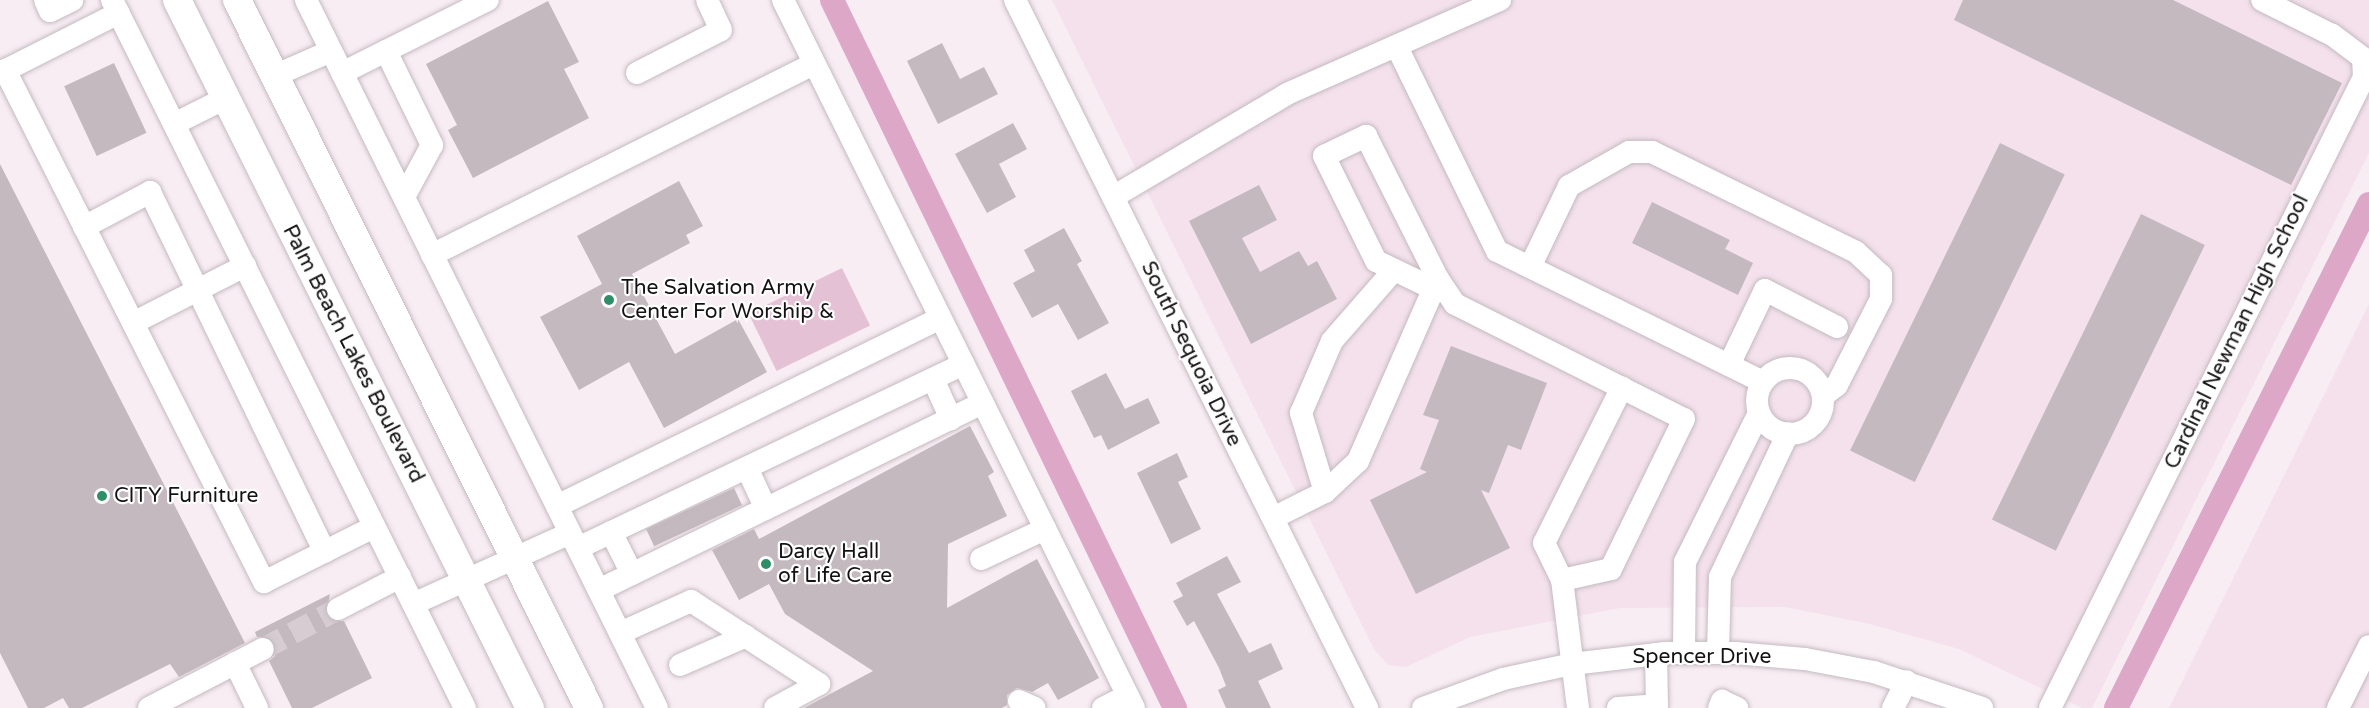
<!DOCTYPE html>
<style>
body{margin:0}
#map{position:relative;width:2369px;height:708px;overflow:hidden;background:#f8edf3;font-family:"Varela Round",sans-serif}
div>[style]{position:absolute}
.built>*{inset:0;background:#f4e1ec}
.green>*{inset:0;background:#e5c1d5;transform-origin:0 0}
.canal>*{height:24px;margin:-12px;padding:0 12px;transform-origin:12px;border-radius:12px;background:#dda8c7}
.building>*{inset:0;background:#c3b9be;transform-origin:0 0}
.minor-tunnel>*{height:22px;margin-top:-11px;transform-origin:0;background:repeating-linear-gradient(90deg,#d6ccd1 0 22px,transparent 0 33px)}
.roads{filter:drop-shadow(0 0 2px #c4bac0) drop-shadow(0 0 2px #c4bac0)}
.minor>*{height:22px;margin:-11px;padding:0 11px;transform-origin:11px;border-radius:11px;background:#fff}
.minor>.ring{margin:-11px;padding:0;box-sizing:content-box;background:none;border:22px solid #fff;border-radius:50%}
.major>*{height:28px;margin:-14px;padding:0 14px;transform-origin:14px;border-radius:14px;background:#fff}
.dots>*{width:16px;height:16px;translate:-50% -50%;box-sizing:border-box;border:3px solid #fefefe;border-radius:50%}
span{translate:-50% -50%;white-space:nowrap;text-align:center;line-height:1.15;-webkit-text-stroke:4.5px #fefefe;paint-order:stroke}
.poi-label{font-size:21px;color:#141113}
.left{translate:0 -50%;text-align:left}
.street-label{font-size:21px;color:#141113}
</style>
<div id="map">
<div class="built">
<div style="clip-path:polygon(1052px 0,2369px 0,2369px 153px,2092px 708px,2082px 708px,1959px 649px,1870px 624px,1785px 607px,1620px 608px,1470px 637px,1406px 667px,1388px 665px,1374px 649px)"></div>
<div style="clip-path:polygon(2369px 304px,2369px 708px,2169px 708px)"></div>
</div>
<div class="green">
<div style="left:842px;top:268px;width:64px;height:104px;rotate:64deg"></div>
</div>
<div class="canal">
<div style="left:832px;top:0;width:787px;rotate:64.15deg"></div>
<div style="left:2116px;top:708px;width:564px;rotate:-63.34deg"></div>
</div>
<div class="building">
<div style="clip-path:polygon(1963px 0,2173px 0,2342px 83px,2291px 185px,1954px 20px)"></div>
<div style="clip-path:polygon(548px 1px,579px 62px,564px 69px,589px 118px,473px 178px,448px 130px,457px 125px,426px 64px)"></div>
<div style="clip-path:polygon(942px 43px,960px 79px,984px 67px,998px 94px,938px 124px,907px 61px)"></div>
<div style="left:114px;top:63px;width:77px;height:55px;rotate:65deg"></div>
<div style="clip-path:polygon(1013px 123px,1027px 149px,999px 164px,1016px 197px,987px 213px,955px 154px)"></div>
<div style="left:2000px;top:143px;width:72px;height:342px;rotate:26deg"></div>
<div style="clip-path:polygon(0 164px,245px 643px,179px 677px,170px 664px,82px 708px,69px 708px,63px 698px,44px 708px,28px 708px,0 653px)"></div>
<div style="clip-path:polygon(679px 181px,703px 226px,686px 235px,690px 243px,632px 274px,675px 354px,738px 319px,767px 372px,664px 428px,629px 362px,579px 390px,540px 317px,602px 284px,577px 236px)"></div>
<div style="clip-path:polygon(1259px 185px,1277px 220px,1242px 238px,1260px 272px,1299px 251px,1308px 266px,1317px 261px,1337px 299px,1251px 344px,1189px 221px)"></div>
<div style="clip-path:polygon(1652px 202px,1730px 240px,1725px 249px,1753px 263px,1738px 295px,1632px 243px)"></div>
<div style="left:2141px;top:214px;width:71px;height:340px;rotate:26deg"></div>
<div style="clip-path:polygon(1064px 228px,1082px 261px,1077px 264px,1109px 323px,1078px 340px,1058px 304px,1032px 318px,1013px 283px,1035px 271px,1024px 250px)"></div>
<div style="clip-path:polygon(1451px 346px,1547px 383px,1521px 450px,1508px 445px,1489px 493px,1481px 490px,1510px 548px,1416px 594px,1370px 500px,1427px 472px,1420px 469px,1439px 420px,1423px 415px)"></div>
<div style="clip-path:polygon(1106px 373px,1125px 409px,1148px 398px,1160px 423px,1108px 450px,1101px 435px,1094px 438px,1071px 391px)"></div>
<div style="clip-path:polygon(970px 426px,994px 472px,988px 476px,1007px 516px,948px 544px,947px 608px,1037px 559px,1099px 678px,1058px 700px,1048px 683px,1032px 692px,1017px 688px,1007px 695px,1007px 705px,1002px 708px,804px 708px,873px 671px,785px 614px,769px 584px,739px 600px,712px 550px,754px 529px,759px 539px)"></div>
<div style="clip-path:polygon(1177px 453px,1188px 477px,1178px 482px,1201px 529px,1171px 544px,1137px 473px)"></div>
<div style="left:734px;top:488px;width:19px;height:97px;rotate:65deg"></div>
<div style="clip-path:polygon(1227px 556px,1241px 582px,1217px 594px,1249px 653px,1271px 643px,1283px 669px,1258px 681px,1271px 708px,1226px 708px,1218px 690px,1226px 686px,1219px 668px,1194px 621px,1187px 626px,1173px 601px,1183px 596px,1176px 583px)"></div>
<div style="clip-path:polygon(330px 594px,326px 615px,331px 621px,344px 621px,372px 678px,312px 708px,292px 708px,269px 661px,275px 656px,275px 643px,270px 637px,257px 637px,255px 632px)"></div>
</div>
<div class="minor-tunnel">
<div style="left:263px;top:649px;width:85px;rotate:-28.1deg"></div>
</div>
<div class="roads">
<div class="minor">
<div style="left:45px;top:0;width:12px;rotate:66deg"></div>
<div style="left:50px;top:11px;width:25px;rotate:-26deg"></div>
<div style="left:112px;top:0;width:791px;rotate:63.5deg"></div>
<div style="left:306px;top:0;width:790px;rotate:63.63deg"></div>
<div style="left:783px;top:0;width:790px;rotate:63.63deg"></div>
<div style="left:1015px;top:0;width:791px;rotate:63.56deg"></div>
<div style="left:1397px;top:47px;width:227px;rotate:63.9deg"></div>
<div style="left:1497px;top:251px;width:294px;rotate:26.2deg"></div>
<div style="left:386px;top:51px;width:105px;rotate:63.9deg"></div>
<div style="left:432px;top:145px;width:59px;rotate:118.3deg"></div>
<div style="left:5px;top:70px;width:574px;rotate:63.17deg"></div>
<div style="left:264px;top:582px;width:123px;rotate:-26.6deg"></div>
<div style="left:0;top:73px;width:133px;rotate:-26.8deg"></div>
<div style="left:342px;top:73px;width:163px;rotate:-26.6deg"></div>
<div style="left:637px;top:73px;width:94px;rotate:-27.1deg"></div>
<div style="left:721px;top:30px;width:33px;rotate:-115deg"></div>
<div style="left:274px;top:76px;width:62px;rotate:-23.7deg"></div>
<div style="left:174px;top:124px;width:58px;rotate:-26.6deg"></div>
<div style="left:1113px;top:197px;width:204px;rotate:-30.6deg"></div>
<div style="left:1289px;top:93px;width:231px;rotate:-23.8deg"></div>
<div style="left:84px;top:227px;width:75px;rotate:-27.9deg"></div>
<div style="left:150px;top:192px;width:400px;rotate:64.1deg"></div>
<div style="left:432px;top:255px;width:427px;rotate:-26.6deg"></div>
<div style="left:1530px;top:267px;width:90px;rotate:-64.3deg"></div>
<div style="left:1569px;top:186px;width:69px;rotate:-29.5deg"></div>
<div style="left:1629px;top:152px;width:23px"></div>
<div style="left:1652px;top:152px;width:227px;rotate:26.1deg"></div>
<div style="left:1856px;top:252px;width:34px;rotate:43deg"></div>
<div style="left:1881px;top:275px;width:24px;rotate:90deg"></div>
<div style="left:1881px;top:299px;width:97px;rotate:117.1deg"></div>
<div style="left:1837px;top:385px;width:16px;rotate:142deg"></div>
<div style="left:1434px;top:289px;width:64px;rotate:-154.2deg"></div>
<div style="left:1376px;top:261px;width:117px;rotate:-116.3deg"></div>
<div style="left:1324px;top:156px;width:47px;rotate:-25.5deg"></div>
<div style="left:1366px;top:136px;width:160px;rotate:63.3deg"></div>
<div style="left:1438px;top:279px;width:30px;rotate:56deg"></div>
<div style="left:1455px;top:304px;width:256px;rotate:26.7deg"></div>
<div style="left:1684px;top:419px;width:167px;rotate:116deg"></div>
<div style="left:1611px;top:569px;width:50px;rotate:167.3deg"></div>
<div style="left:133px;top:323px;width:126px;rotate:-27deg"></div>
<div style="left:1729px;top:365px;width:83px;rotate:-64.4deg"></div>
<div style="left:1765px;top:290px;width:81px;rotate:27.2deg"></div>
<div class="ring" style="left:1757px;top:368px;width:44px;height:44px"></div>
<div style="left:933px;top:379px;width:44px;rotate:65.8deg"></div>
<div style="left:747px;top:468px;width:45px;rotate:65.1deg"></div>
<div style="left:1325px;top:492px;width:83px;rotate:-106.9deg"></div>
<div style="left:1301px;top:413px;width:78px;rotate:-66.7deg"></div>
<div style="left:1332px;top:341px;width:93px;rotate:-48.9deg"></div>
<div style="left:557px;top:506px;width:427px;rotate:-26.1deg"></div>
<div style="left:1273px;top:518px;width:58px;rotate:-26.6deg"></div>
<div style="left:1325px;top:492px;width:45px;rotate:-43.2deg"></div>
<div style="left:1358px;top:461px;width:199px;rotate:-66.3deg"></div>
<div style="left:611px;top:532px;width:47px;rotate:63.4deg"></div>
<div style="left:578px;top:548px;width:427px;rotate:-25.5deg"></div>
<div style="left:981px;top:559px;width:71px;rotate:-25.1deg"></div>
<div style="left:599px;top:590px;width:427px;rotate:-26deg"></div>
<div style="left:413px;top:604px;width:172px;rotate:-24.3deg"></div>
<div style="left:338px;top:609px;width:70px;rotate:-27.3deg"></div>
<div style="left:620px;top:633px;width:78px;rotate:-24.3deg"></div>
<div style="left:691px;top:601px;width:153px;rotate:33deg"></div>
<div style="left:819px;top:684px;width:50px;rotate:151.4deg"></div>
<div style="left:1684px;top:653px;width:91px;rotate:-89.4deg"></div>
<div style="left:1685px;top:562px;width:166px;rotate:-63.6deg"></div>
<div style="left:1718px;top:653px;width:76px;rotate:-88.5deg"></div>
<div style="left:1720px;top:577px;width:159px;rotate:-64.7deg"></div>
<div style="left:235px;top:663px;width:50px;rotate:63.9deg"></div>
<div style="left:680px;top:665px;width:72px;rotate:-23.7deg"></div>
<div style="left:1019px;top:701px;width:17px;rotate:24deg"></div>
<div style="left:149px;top:708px;width:128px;rotate:-27.4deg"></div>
<div style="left:1103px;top:708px;width:27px;rotate:-27deg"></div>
<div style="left:1423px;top:708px;width:85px;rotate:-19.9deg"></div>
<div style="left:1503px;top:679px;width:71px;rotate:-12.3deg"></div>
<div style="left:1572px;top:664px;width:94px;rotate:-6.7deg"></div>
<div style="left:1665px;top:653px;width:70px"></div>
<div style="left:1735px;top:653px;width:70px;rotate:4.9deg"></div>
<div style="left:1805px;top:659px;width:70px;rotate:10.7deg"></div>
<div style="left:1874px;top:672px;width:114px;rotate:18.4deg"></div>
<div style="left:1578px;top:708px;width:129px;rotate:-97.1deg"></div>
<div style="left:1562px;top:580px;width:41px;rotate:-115.9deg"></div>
<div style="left:1544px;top:543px;width:174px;rotate:-63.4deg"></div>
<div style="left:1618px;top:708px;width:39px;rotate:-4deg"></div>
<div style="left:1657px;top:705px;width:51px;rotate:-91.1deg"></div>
<div style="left:1719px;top:708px;width:8px;rotate:-67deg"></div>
<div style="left:1722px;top:701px;width:17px;rotate:25deg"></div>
<div style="left:1893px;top:708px;width:30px;rotate:-63deg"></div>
<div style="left:2050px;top:708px;width:705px;rotate:-63.54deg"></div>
<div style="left:2364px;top:77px;width:19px;rotate:-93deg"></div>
<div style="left:2363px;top:58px;width:39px;rotate:-143deg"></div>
<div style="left:2332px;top:35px;width:78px;rotate:-153.4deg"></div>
<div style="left:2338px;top:708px;width:69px;rotate:-63.4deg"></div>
</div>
<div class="major">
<div style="left:177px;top:0;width:791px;rotate:63.5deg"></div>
<div style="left:237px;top:0;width:791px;rotate:63.56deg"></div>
</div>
</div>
<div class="dots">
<div style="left:609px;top:300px;background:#2d8e68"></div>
<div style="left:102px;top:496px;background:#2d8e68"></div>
<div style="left:766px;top:564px;background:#2d8e68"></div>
</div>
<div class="poi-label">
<span class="left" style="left:621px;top:300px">The Salvation Army<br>Center For Worship &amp;</span>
<span class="left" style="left:114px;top:496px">CITY Furniture</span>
<span class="left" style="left:778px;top:564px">Darcy Hall<br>of Life Care</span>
</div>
<div class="street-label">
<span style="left:2237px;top:332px;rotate:-64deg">Cardinal Newman High School</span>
<span style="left:353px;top:354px;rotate:63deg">Palm Beach Lakes Boulevard</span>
<span style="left:1191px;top:354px;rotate:64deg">South Sequoia Drive</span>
<span style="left:1702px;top:657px">Spencer Drive</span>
</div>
</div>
